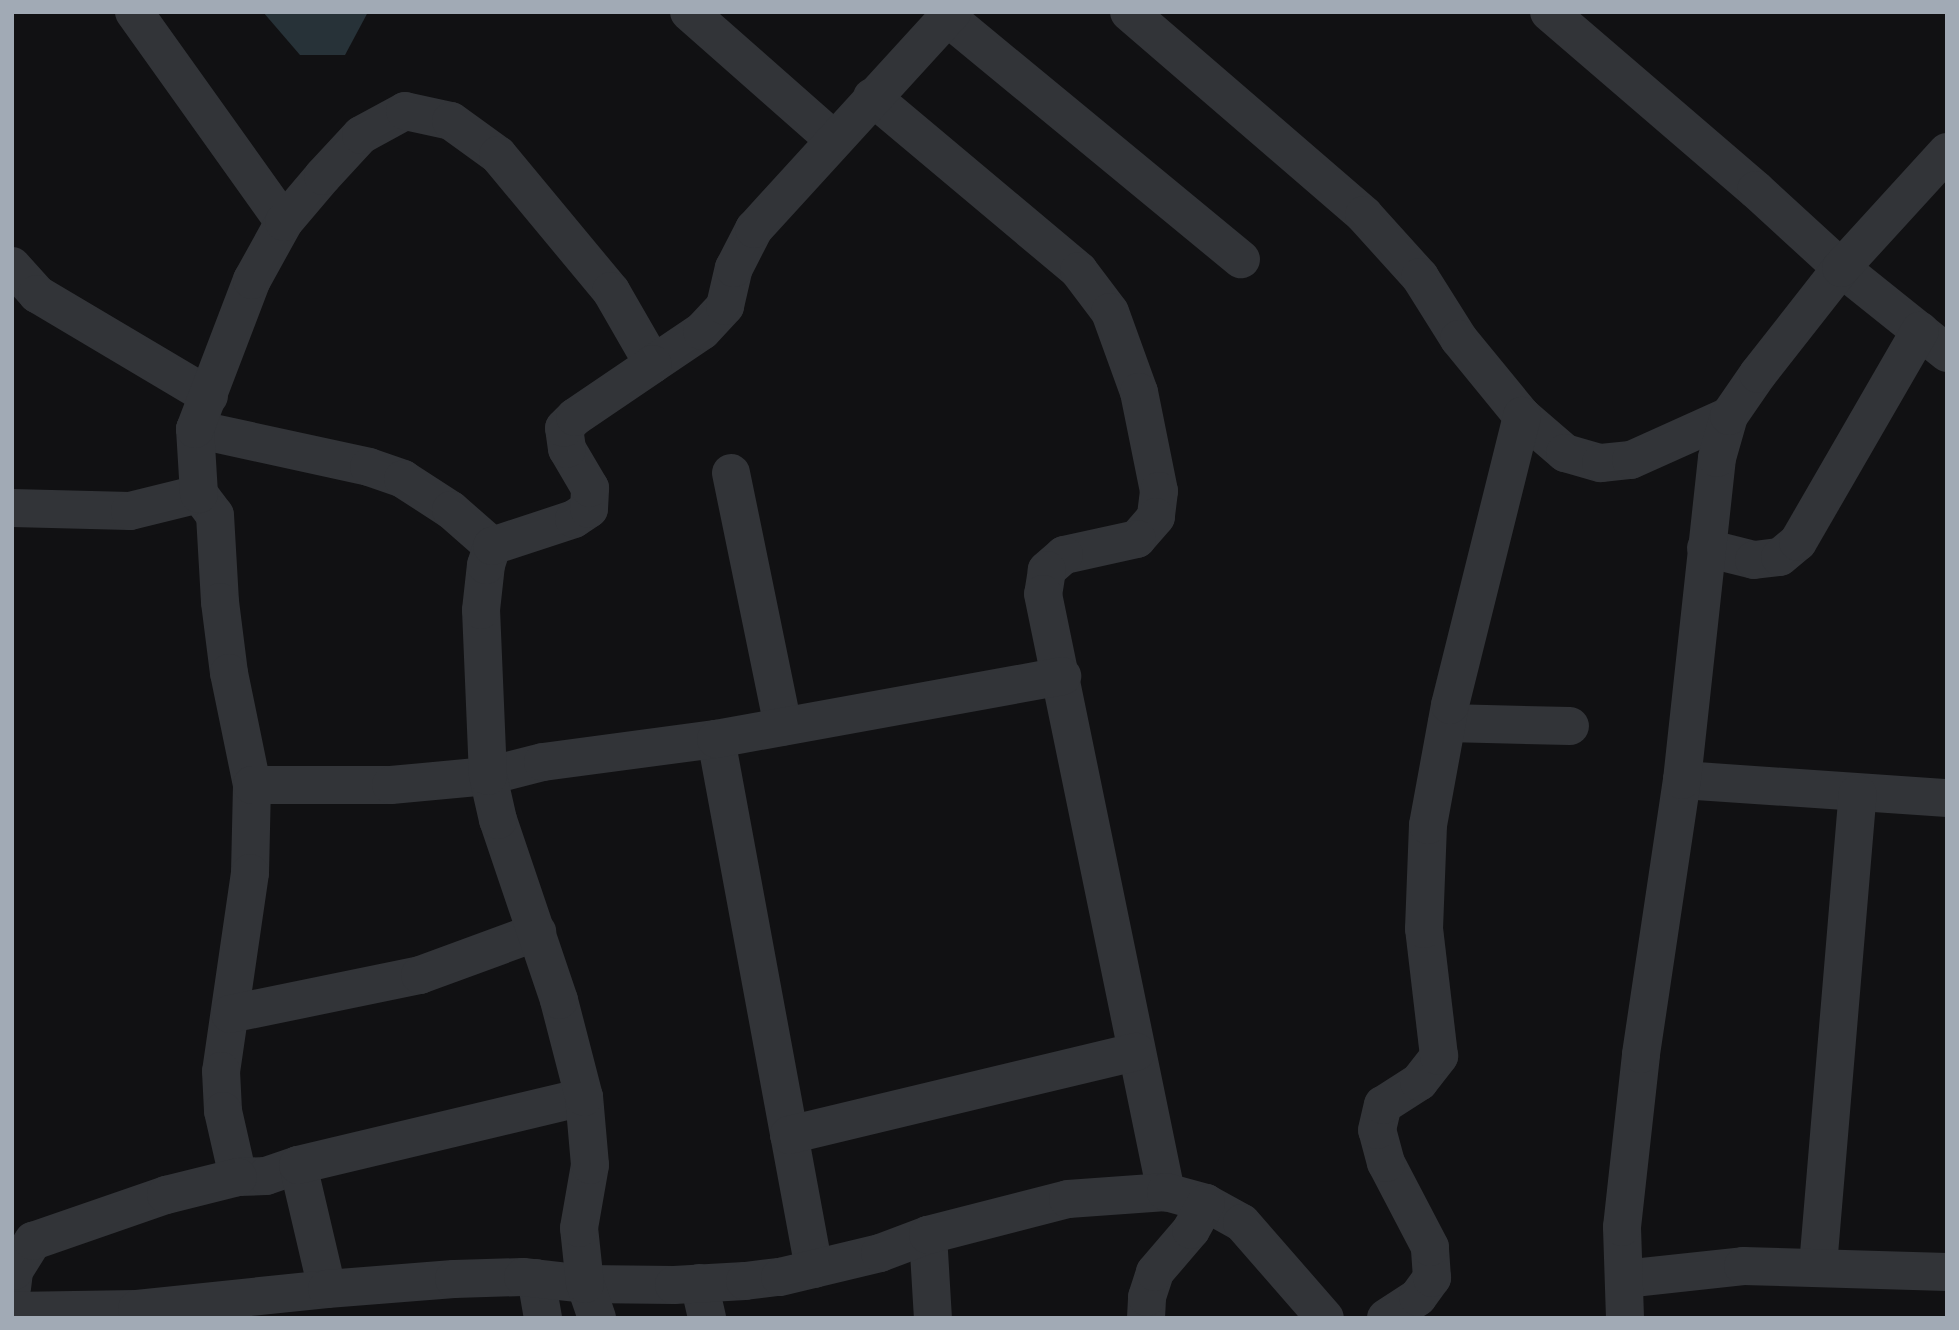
<!DOCTYPE html>
<style>
body{margin:0}
#map{position:relative;width:1959px;height:1330px;overflow:hidden;background:#111113;font-family:"Public Sans",sans-serif}
div>[style]{position:absolute}
.water>*{inset:0;background:#273238}
.minor>*{height:38px;margin:-19px;padding:0 19px;transform-origin:19px;border-radius:19px;background:#323438}
span{translate:-50% -50%;white-space:nowrap;text-align:center;line-height:1.15;-webkit-text-stroke:5px #0c0d0e;paint-order:stroke}
.frame{position:absolute;inset:0;border:14px solid #a1aab5;pointer-events:none}
</style>
<div id="map">
<div class="water">
<div style="clip-path:polygon(263px 12px,368px 12px,345px 55px,300px 55px)"></div>
</div>
<div class="minor">
<div style="left:134px;top:12px;width:258px;rotate:54.5deg"></div>
<div style="left:689px;top:12px;width:192px;rotate:41.4deg"></div>
<div style="left:1129px;top:12px;width:311px;rotate:40.8deg"></div>
<div style="left:1364px;top:215px;width:84px;rotate:47.9deg"></div>
<div style="left:1420px;top:277px;width:73px;rotate:57.8deg"></div>
<div style="left:1459px;top:339px;width:99px;rotate:50.7deg"></div>
<div style="left:1522px;top:416px;width:57px;rotate:40.7deg"></div>
<div style="left:1565px;top:453px;width:37px;rotate:16deg"></div>
<div style="left:1601px;top:463px;width:30px;rotate:-6deg"></div>
<div style="left:1631px;top:460px;width:107px;rotate:-24.2deg"></div>
<div style="left:1549px;top:12px;width:273px;rotate:40.7deg"></div>
<div style="left:1756px;top:190px;width:115px;rotate:42.5deg"></div>
<div style="left:1841px;top:268px;width:136px;rotate:38.7deg"></div>
<div style="left:947px;top:17px;width:381px;rotate:39.5deg"></div>
<div style="left:872px;top:97px;width:270px;rotate:40deg"></div>
<div style="left:1079px;top:271px;width:51px;rotate:52.9deg"></div>
<div style="left:1110px;top:312px;width:85px;rotate:70.1deg"></div>
<div style="left:1139px;top:392px;width:101px;rotate:78.6deg"></div>
<div style="left:1159px;top:491px;width:26px;rotate:97deg"></div>
<div style="left:1156px;top:517px;width:29px;rotate:131deg"></div>
<div style="left:1137px;top:539px;width:75px;rotate:167.6deg"></div>
<div style="left:1064px;top:555px;width:23px;rotate:139deg"></div>
<div style="left:1047px;top:570px;width:24px;rotate:99deg"></div>
<div style="left:1043px;top:594px;width:611px;rotate:78.38deg"></div>
<div style="left:12px;top:266px;width:38px;rotate:48deg"></div>
<div style="left:37px;top:294px;width:200px;rotate:30.7deg"></div>
<div style="left:195px;top:429px;width:178px;rotate:12.3deg"></div>
<div style="left:369px;top:467px;width:36px;rotate:19deg"></div>
<div style="left:403px;top:479px;width:57px;rotate:32.9deg"></div>
<div style="left:451px;top:510px;width:55px;rotate:41.3deg"></div>
<div style="left:731px;top:473px;width:259px;rotate:78.4deg"></div>
<div style="left:199px;top:494px;width:26px;rotate:53deg"></div>
<div style="left:215px;top:515px;width:87px;rotate:86.7deg"></div>
<div style="left:220px;top:602px;width:72px;rotate:82.8deg"></div>
<div style="left:229px;top:673px;width:114px;rotate:78.4deg"></div>
<div style="left:252px;top:785px;width:88px;rotate:91.3deg"></div>
<div style="left:250px;top:873px;width:200px;rotate:98.3deg"></div>
<div style="left:221px;top:1071px;width:40px;rotate:87.1deg"></div>
<div style="left:223px;top:1111px;width:68px;rotate:77.2deg"></div>
<div style="left:238px;top:1177px;width:28px;rotate:-2deg"></div>
<div style="left:266px;top:1176px;width:34px;rotate:-19deg"></div>
<div style="left:298px;top:1165px;width:127px;rotate:76.8deg"></div>
<div style="left:12px;top:508px;width:118px;rotate:1.5deg"></div>
<div style="left:130px;top:511px;width:71px;rotate:-13.8deg"></div>
<div style="left:199px;top:494px;width:65px;rotate:-93.5deg"></div>
<div style="left:195px;top:429px;width:160px;rotate:-69.1deg"></div>
<div style="left:252px;top:280px;width:66px;rotate:-61.1deg"></div>
<div style="left:284px;top:222px;width:60px;rotate:-49.7deg"></div>
<div style="left:323px;top:176px;width:56px;rotate:-47.2deg"></div>
<div style="left:361px;top:135px;width:50px;rotate:-28.6deg"></div>
<div style="left:405px;top:111px;width:47px;rotate:12.3deg"></div>
<div style="left:451px;top:121px;width:58px;rotate:35.9deg"></div>
<div style="left:498px;top:155px;width:177px;rotate:50.3deg"></div>
<div style="left:611px;top:291px;width:84px;rotate:60.1deg"></div>
<div style="left:653px;top:364px;width:59px;rotate:-34deg"></div>
<div style="left:702px;top:331px;width:34px;rotate:-47deg"></div>
<div style="left:725px;top:306px;width:39px;rotate:-77deg"></div>
<div style="left:734px;top:268px;width:44px;rotate:-62.9deg"></div>
<div style="left:754px;top:229px;width:294px;rotate:-47.6deg"></div>
<div style="left:1706px;top:548px;width:49px;rotate:14deg"></div>
<div style="left:1754px;top:560px;width:26px;rotate:-7deg"></div>
<div style="left:1780px;top:557px;width:23px;rotate:-40deg"></div>
<div style="left:1798px;top:542px;width:244px;rotate:-60deg"></div>
<div style="left:1447px;top:723px;width:123px;rotate:1.4deg"></div>
<div style="left:716px;top:739px;width:539px;rotate:79.52deg"></div>
<div style="left:1682px;top:780px;width:266px;rotate:3.9deg"></div>
<div style="left:252px;top:785px;width:139px"></div>
<div style="left:391px;top:785px;width:97px;rotate:-5.3deg"></div>
<div style="left:488px;top:776px;width:57px;rotate:-14.3deg"></div>
<div style="left:543px;top:762px;width:175px;rotate:-7.6deg"></div>
<div style="left:716px;top:739px;width:352px;rotate:-10.3deg"></div>
<div style="left:230px;top:1014px;width:194px;rotate:-11.6deg"></div>
<div style="left:420px;top:975px;width:125px;rotate:-20.2deg"></div>
<div style="left:789px;top:1135px;width:357px;rotate:-13.5deg"></div>
<div style="left:298px;top:1165px;width:294px;rotate:-13.4deg"></div>
<div style="left:928px;top:1235px;width:83px;rotate:86.6deg"></div>
<div style="left:1818px;top:1266px;width:474px;rotate:-85.2deg"></div>
<div style="left:536px;top:1278px;width:41px;rotate:80.1deg"></div>
<div style="left:1624px;top:1279px;width:120px;rotate:-6.2deg"></div>
<div style="left:1743px;top:1266px;width:204px;rotate:1.7deg"></div>
<div style="left:699px;top:1283px;width:36px;rotate:77deg"></div>
<div style="left:12px;top:1288px;width:17px;rotate:-83deg"></div>
<div style="left:14px;top:1271px;width:36px;rotate:-58deg"></div>
<div style="left:33px;top:1241px;width:141px;rotate:-19.1deg"></div>
<div style="left:166px;top:1195px;width:74px;rotate:-14deg"></div>
<div style="left:12px;top:1311px;width:125px;rotate:-0.9deg"></div>
<div style="left:137px;top:1309px;width:191px;rotate:-6deg"></div>
<div style="left:327px;top:1289px;width:127px;rotate:-4.5deg"></div>
<div style="left:454px;top:1279px;width:69px;rotate:-1.7deg"></div>
<div style="left:523px;top:1277px;width:62px;rotate:6.4deg"></div>
<div style="left:585px;top:1284px;width:89px;rotate:0.6deg"></div>
<div style="left:674px;top:1285px;width:71px;rotate:-3.2deg"></div>
<div style="left:745px;top:1281px;width:35px;rotate:-7deg"></div>
<div style="left:780px;top:1277px;width:103px;rotate:-13.5deg"></div>
<div style="left:880px;top:1253px;width:51px;rotate:-20.6deg"></div>
<div style="left:928px;top:1235px;width:145px;rotate:-14.4deg"></div>
<div style="left:1068px;top:1199px;width:98px;rotate:-4.1deg"></div>
<div style="left:1166px;top:1192px;width:41px;rotate:15.4deg"></div>
<div style="left:1206px;top:1203px;width:41px;rotate:29.1deg"></div>
<div style="left:1242px;top:1223px;width:126px;rotate:48.9deg"></div>
<div style="left:597px;top:1318px;width:36px;rotate:-109deg"></div>
<div style="left:585px;top:1284px;width:56px;rotate:-96.1deg"></div>
<div style="left:579px;top:1228px;width:64px;rotate:-80.1deg"></div>
<div style="left:590px;top:1165px;width:68px;rotate:-95deg"></div>
<div style="left:584px;top:1097px;width:100px;rotate:-104.5deg"></div>
<div style="left:559px;top:1000px;width:190px;rotate:-108.7deg"></div>
<div style="left:498px;top:820px;width:45px;rotate:-102.8deg"></div>
<div style="left:488px;top:776px;width:166px;rotate:-92.4deg"></div>
<div style="left:481px;top:610px;width:45px;rotate:-83.7deg"></div>
<div style="left:486px;top:565px;width:20px;rotate:-72deg"></div>
<div style="left:492px;top:546px;width:86px;rotate:-18.2deg"></div>
<div style="left:574px;top:519px;width:18px;rotate:-34deg"></div>
<div style="left:589px;top:509px;width:21px;rotate:-87deg"></div>
<div style="left:590px;top:488px;width:45px;rotate:-120.5deg"></div>
<div style="left:567px;top:449px;width:21px;rotate:-98deg"></div>
<div style="left:564px;top:428px;width:16px;rotate:-45deg"></div>
<div style="left:575px;top:417px;width:94px;rotate:-34.2deg"></div>
<div style="left:1146px;top:1318px;width:21px;rotate:-87deg"></div>
<div style="left:1147px;top:1297px;width:26px;rotate:-72deg"></div>
<div style="left:1155px;top:1272px;width:55px;rotate:-49.4deg"></div>
<div style="left:1191px;top:1230px;width:31px;rotate:-61deg"></div>
<div style="left:1386px;top:1318px;width:38px;rotate:-33deg"></div>
<div style="left:1418px;top:1297px;width:24px;rotate:-54deg"></div>
<div style="left:1432px;top:1278px;width:31px;rotate:-94deg"></div>
<div style="left:1430px;top:1247px;width:95px;rotate:-117.6deg"></div>
<div style="left:1386px;top:1163px;width:34px;rotate:-105deg"></div>
<div style="left:1377px;top:1130px;width:26px;rotate:-77deg"></div>
<div style="left:1383px;top:1105px;width:43px;rotate:-32.6deg"></div>
<div style="left:1419px;top:1082px;width:33px;rotate:-52deg"></div>
<div style="left:1439px;top:1056px;width:128px;rotate:-96.7deg"></div>
<div style="left:1424px;top:929px;width:104px;rotate:-87.8deg"></div>
<div style="left:1428px;top:825px;width:122px;rotate:-79.6deg"></div>
<div style="left:1450px;top:705px;width:298px;rotate:-76deg"></div>
<div style="left:1625px;top:1318px;width:91px;rotate:-91.9deg"></div>
<div style="left:1622px;top:1227px;width:174px;rotate:-83.7deg"></div>
<div style="left:1641px;top:1054px;width:277px;rotate:-81.5deg"></div>
<div style="left:1682px;top:780px;width:324px;rotate:-83.8deg"></div>
<div style="left:1717px;top:458px;width:44px;rotate:-74.1deg"></div>
<div style="left:1729px;top:416px;width:51px;rotate:-55.4deg"></div>
<div style="left:1758px;top:374px;width:135px;rotate:-51.9deg"></div>
<div style="left:1841px;top:268px;width:157px;rotate:-47.6deg"></div>
</div>
<div class="frame"></div>
</div>
